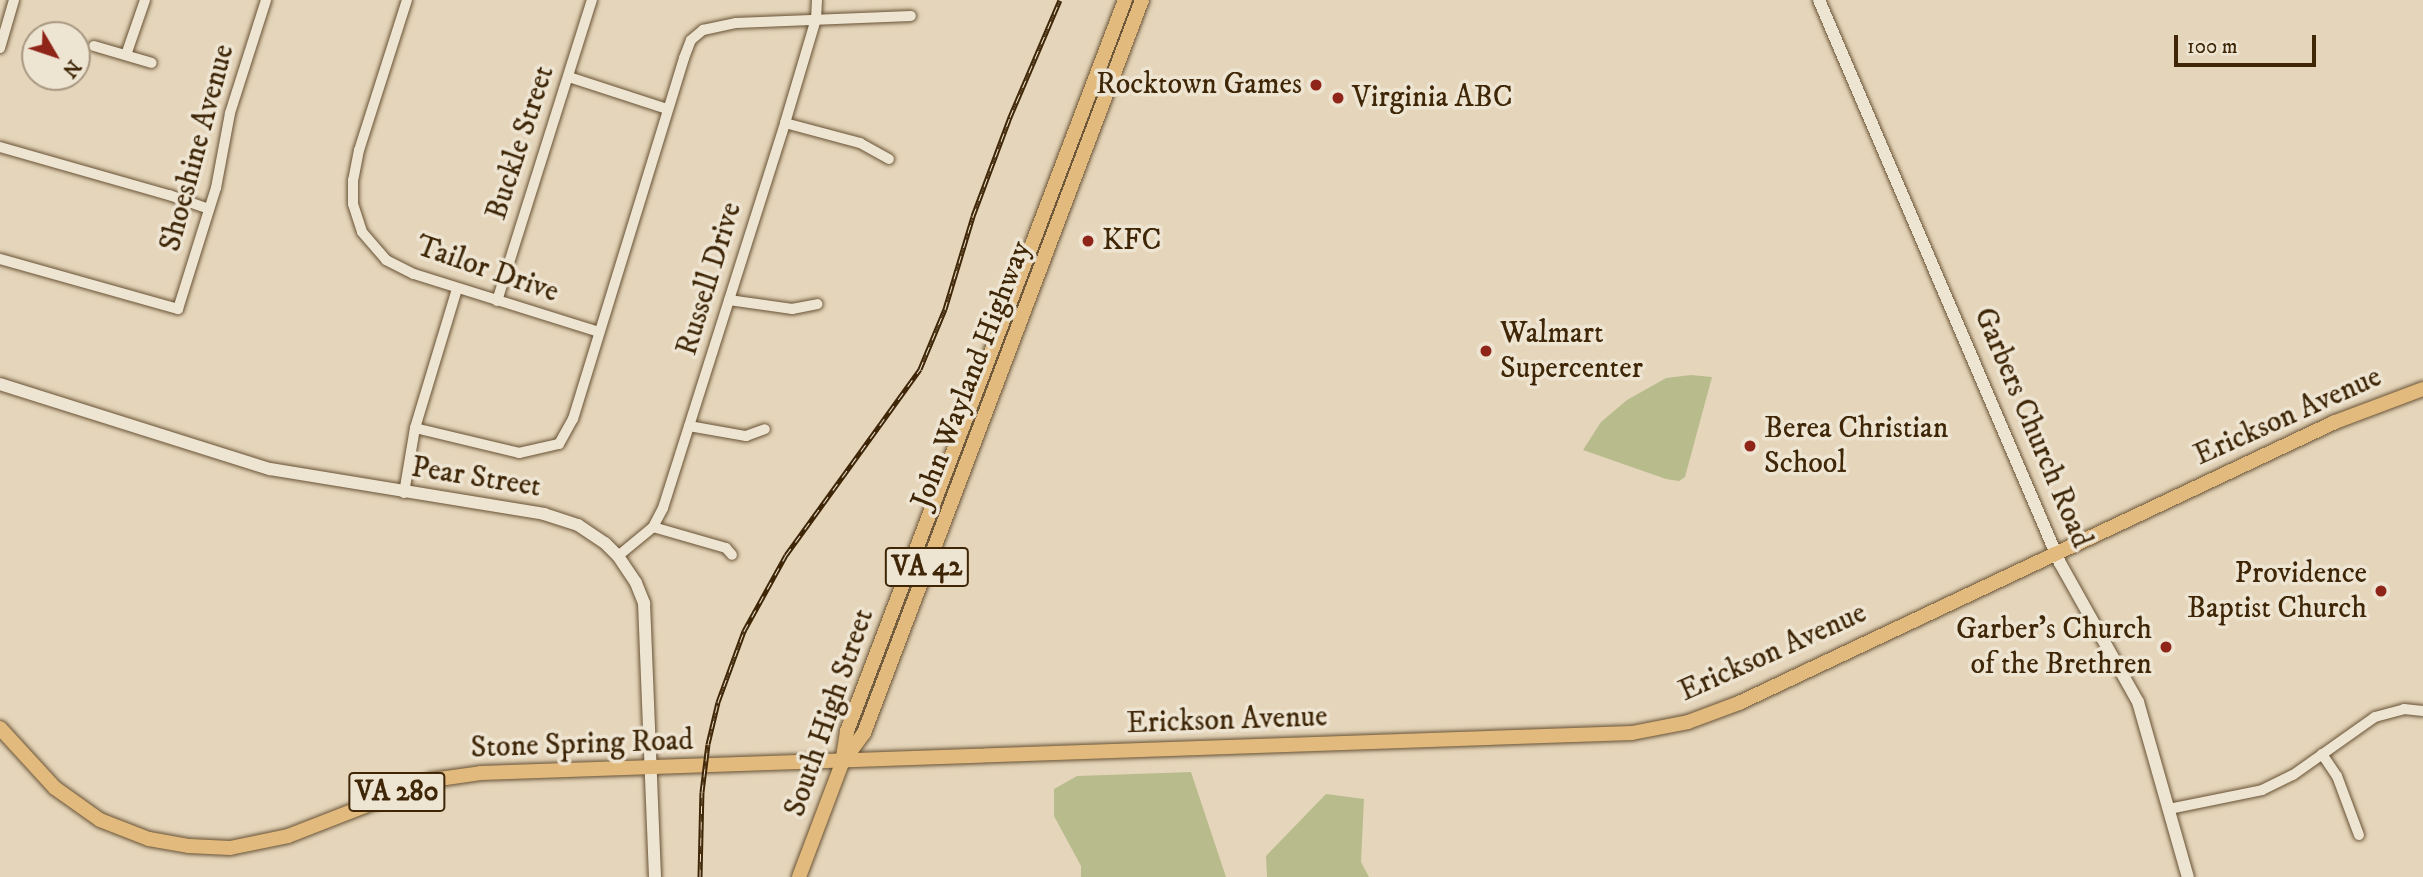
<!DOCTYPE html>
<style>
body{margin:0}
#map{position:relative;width:2423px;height:877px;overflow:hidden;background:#e5d5ba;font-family:"IM FELL DW Pica",serif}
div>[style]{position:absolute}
.green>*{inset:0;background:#b8bc8d}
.roads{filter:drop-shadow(0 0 2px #685234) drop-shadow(0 0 2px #685234)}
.minor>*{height:10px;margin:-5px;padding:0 5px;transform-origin:5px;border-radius:5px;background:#eee4d2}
.tertiary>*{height:12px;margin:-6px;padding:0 6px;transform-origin:6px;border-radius:6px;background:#eee4d2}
.primary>*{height:14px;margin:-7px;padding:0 7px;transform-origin:7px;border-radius:7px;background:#e2ba7d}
.rail>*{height:5px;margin-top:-2.5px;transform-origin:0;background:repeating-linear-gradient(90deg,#eee4d2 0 8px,#3e2607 0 16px);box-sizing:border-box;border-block:2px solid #3e2607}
.dots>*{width:19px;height:19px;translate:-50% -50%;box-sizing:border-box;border:4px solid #eee4d2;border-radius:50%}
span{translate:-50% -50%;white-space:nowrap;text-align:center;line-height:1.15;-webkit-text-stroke:7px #eee4d2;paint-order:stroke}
.shield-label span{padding:2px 5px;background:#eee4d2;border:2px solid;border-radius:5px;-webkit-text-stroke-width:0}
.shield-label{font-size:28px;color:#3e2607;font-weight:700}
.poi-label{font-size:30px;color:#3e2607}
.right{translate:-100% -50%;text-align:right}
.left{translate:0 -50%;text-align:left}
.street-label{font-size:30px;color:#3e2607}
.north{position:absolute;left:21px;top:21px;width:70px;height:70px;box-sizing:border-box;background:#eee4d2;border:2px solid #a89881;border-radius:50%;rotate:129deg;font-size:19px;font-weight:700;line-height:28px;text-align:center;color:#3e2607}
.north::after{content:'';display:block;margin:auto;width:24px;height:32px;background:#8f2418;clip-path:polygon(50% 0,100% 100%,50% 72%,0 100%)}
.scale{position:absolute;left:2174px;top:35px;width:142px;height:32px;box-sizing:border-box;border:4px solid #3e2607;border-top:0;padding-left:9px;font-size:21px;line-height:24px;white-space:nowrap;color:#3e2607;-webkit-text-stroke:5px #eee4d2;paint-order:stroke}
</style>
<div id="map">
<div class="green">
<div style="clip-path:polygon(1691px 375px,1712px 377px,1685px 477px,1679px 481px,1666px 479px,1583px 450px,1601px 422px,1627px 400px,1666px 378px)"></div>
<div style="clip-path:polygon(1191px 772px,1226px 877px,1081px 877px,1081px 866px,1054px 816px,1054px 789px,1077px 776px)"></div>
<div style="clip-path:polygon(1326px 794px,1364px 799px,1361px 862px,1369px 877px,1267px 877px,1266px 856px)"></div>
</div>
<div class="roads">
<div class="minor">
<div style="left:407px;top:0;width:157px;rotate:107.7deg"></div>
<div style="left:359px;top:150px;width:31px;rotate:101deg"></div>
<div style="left:353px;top:180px;width:24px;rotate:90deg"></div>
<div style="left:353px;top:204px;width:29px;rotate:72deg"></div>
<div style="left:362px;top:232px;width:37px;rotate:49deg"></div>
<div style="left:386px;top:260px;width:31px;rotate:27deg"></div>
<div style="left:414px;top:274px;width:194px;rotate:17.4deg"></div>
<div style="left:94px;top:46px;width:60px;rotate:16.3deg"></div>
<div style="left:0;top:48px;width:50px;rotate:-73.7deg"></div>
<div style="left:126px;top:55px;width:58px;rotate:-70.9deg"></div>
<div style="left:569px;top:77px;width:103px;rotate:18.1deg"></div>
<div style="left:785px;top:123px;width:78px;rotate:14.9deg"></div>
<div style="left:860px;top:143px;width:33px;rotate:29deg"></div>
<div style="left:0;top:147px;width:176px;rotate:15.9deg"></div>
<div style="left:169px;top:195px;width:42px;rotate:19.3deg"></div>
<div style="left:0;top:259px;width:185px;rotate:15.7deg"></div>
<div style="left:178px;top:309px;width:127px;rotate:-72.6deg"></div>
<div style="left:216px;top:188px;width:76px;rotate:-79.4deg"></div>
<div style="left:230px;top:113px;width:119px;rotate:-72.3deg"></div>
<div style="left:729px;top:300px;width:64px;rotate:8.1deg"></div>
<div style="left:792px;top:309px;width:26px;rotate:-11deg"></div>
<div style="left:497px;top:301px;width:316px;rotate:-72.5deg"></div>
<div style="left:689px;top:426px;width:58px;rotate:10deg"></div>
<div style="left:746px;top:436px;width:20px;rotate:-20deg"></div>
<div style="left:415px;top:428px;width:107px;rotate:13.5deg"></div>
<div style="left:519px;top:453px;width:41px;rotate:-12.7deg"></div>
<div style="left:559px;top:444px;width:29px;rotate:-61deg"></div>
<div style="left:573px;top:419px;width:378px;rotate:-72.9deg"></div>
<div style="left:684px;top:58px;width:19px;rotate:-69deg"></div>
<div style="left:691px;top:40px;width:16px;rotate:-40deg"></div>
<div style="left:703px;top:30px;width:34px;rotate:-12deg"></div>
<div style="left:736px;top:23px;width:175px;rotate:-2.3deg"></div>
<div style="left:404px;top:493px;width:66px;rotate:-80.4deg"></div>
<div style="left:415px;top:428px;width:145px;rotate:-73.2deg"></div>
<div style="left:653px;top:527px;width:76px;rotate:16deg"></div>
<div style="left:726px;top:548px;width:9px;rotate:49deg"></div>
<div style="left:618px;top:556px;width:45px;rotate:-39.6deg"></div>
<div style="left:653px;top:527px;width:21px;rotate:-62deg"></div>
<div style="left:663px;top:508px;width:404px;rotate:-72.4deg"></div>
<div style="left:785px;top:123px;width:109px;rotate:-73.4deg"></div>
<div style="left:816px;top:19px;width:19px;rotate:-87deg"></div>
<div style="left:2322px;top:754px;width:27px;rotate:56deg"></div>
<div style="left:2337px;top:776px;width:63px;rotate:69.6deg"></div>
<div style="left:2169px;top:809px;width:95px;rotate:-11.5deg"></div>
<div style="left:2262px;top:790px;width:34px;rotate:-26deg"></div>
<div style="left:2293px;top:775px;width:100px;rotate:-35.3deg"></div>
<div style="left:2375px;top:717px;width:30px;rotate:-15deg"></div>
<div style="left:2404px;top:709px;width:19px;rotate:6deg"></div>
</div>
<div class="tertiary">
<div style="left:1819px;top:0;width:612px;rotate:66.83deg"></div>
<div style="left:2060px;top:563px;width:159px;rotate:60.7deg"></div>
<div style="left:2138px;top:702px;width:182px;rotate:74.1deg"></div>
<div style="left:0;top:384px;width:283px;rotate:17.5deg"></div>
<div style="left:270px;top:469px;width:278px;rotate:9.3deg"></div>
<div style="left:544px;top:514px;width:36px;rotate:18deg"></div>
<div style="left:578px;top:525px;width:32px;rotate:34deg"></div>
<div style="left:605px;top:543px;width:18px;rotate:45deg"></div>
<div style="left:618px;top:556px;width:32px;rotate:56deg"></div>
<div style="left:636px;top:583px;width:22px;rotate:68deg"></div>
<div style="left:644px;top:603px;width:274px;rotate:87.7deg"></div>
</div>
<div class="primary">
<div style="left:0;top:728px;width:81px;rotate:47.5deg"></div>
<div style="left:55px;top:788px;width:55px;rotate:35.4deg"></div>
<div style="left:100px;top:820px;width:53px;rotate:21.2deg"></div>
<div style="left:149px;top:839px;width:41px;rotate:9.9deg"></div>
<div style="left:189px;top:846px;width:41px;rotate:2.8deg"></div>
<div style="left:230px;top:848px;width:59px;rotate:-11.7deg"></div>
<div style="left:288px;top:836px;width:155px;rotate:-21.3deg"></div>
<div style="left:432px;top:780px;width:49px;rotate:-8.1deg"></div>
<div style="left:481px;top:773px;width:1152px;rotate:-1.99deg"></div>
<div style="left:1632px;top:733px;width:57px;rotate:-11.1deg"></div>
<div style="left:1688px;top:722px;width:54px;rotate:-20.4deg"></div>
<div style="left:1739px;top:703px;width:659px;rotate:-25.24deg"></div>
<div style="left:2335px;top:422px;width:94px;rotate:-20.6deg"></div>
<div style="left:845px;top:759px;width:32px;rotate:-54deg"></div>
<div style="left:864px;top:733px;width:784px;rotate:-69.23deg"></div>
<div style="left:799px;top:877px;width:122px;rotate:-69.3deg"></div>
<div style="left:842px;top:763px;width:32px;rotate:-81deg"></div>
<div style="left:847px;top:731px;width:782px;rotate:-69.18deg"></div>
</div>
</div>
<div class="rail">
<div style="left:700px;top:877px;width:85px;rotate:-88.7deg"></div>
<div style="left:702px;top:792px;width:48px;rotate:-82.9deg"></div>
<div style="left:708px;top:744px;width:43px;rotate:-76.6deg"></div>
<div style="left:718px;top:702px;width:76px;rotate:-69.9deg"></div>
<div style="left:744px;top:631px;width:87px;rotate:-61.1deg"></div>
<div style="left:786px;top:555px;width:229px;rotate:-54.2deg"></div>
<div style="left:920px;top:369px;width:65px;rotate:-67.4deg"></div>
<div style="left:945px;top:309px;width:97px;rotate:-73.2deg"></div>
<div style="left:973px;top:216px;width:106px;rotate:-69.5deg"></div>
<div style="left:1010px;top:117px;width:127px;rotate:-66.9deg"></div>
</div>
<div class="dots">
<div style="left:1316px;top:85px;background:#8f2418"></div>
<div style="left:1338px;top:98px;background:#8f2418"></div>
<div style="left:1088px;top:241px;background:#8f2418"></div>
<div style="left:1486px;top:351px;background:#8f2418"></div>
<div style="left:1750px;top:446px;background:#8f2418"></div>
<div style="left:2381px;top:591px;background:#8f2418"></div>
<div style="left:2166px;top:647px;background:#8f2418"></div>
</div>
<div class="shield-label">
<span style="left:927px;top:567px">VA 42</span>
<span style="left:397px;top:792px">VA 280</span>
</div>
<div class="poi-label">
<span class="right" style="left:1302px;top:85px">Rocktown Games</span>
<span class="left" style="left:1352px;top:98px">Virginia ABC</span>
<span class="left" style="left:1102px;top:241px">KFC</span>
<span class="left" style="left:1500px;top:351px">Walmart<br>Supercenter</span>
<span class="left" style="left:1764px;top:446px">Berea Christian<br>School</span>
<span class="right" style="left:2367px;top:591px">Providence<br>Baptist Church</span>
<span class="right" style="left:2152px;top:647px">Garber's Church<br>of the Brethren</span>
</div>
<div class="street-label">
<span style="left:521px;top:143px;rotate:-72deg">Buckle Street</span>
<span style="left:198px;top:148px;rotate:-75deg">Shoeshine Avenue</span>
<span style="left:487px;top:270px;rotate:19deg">Tailor Drive</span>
<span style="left:710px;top:279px;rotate:-73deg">Russell Drive</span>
<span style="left:972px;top:375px;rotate:-69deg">John Wayland Highway</span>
<span style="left:2288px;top:417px;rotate:-24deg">Erickson Avenue</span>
<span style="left:2032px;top:428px;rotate:67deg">Garbers Church Road</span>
<span style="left:476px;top:478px;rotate:9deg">Pear Street</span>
<span style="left:1773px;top:653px;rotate:-24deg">Erickson Avenue</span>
<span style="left:830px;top:713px;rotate:-71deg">South High Street</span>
<span style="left:1227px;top:721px;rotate:-2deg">Erickson Avenue</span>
<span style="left:582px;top:745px;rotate:-2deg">Stone Spring Road</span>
</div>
<div class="north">N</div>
<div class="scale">100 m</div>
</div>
